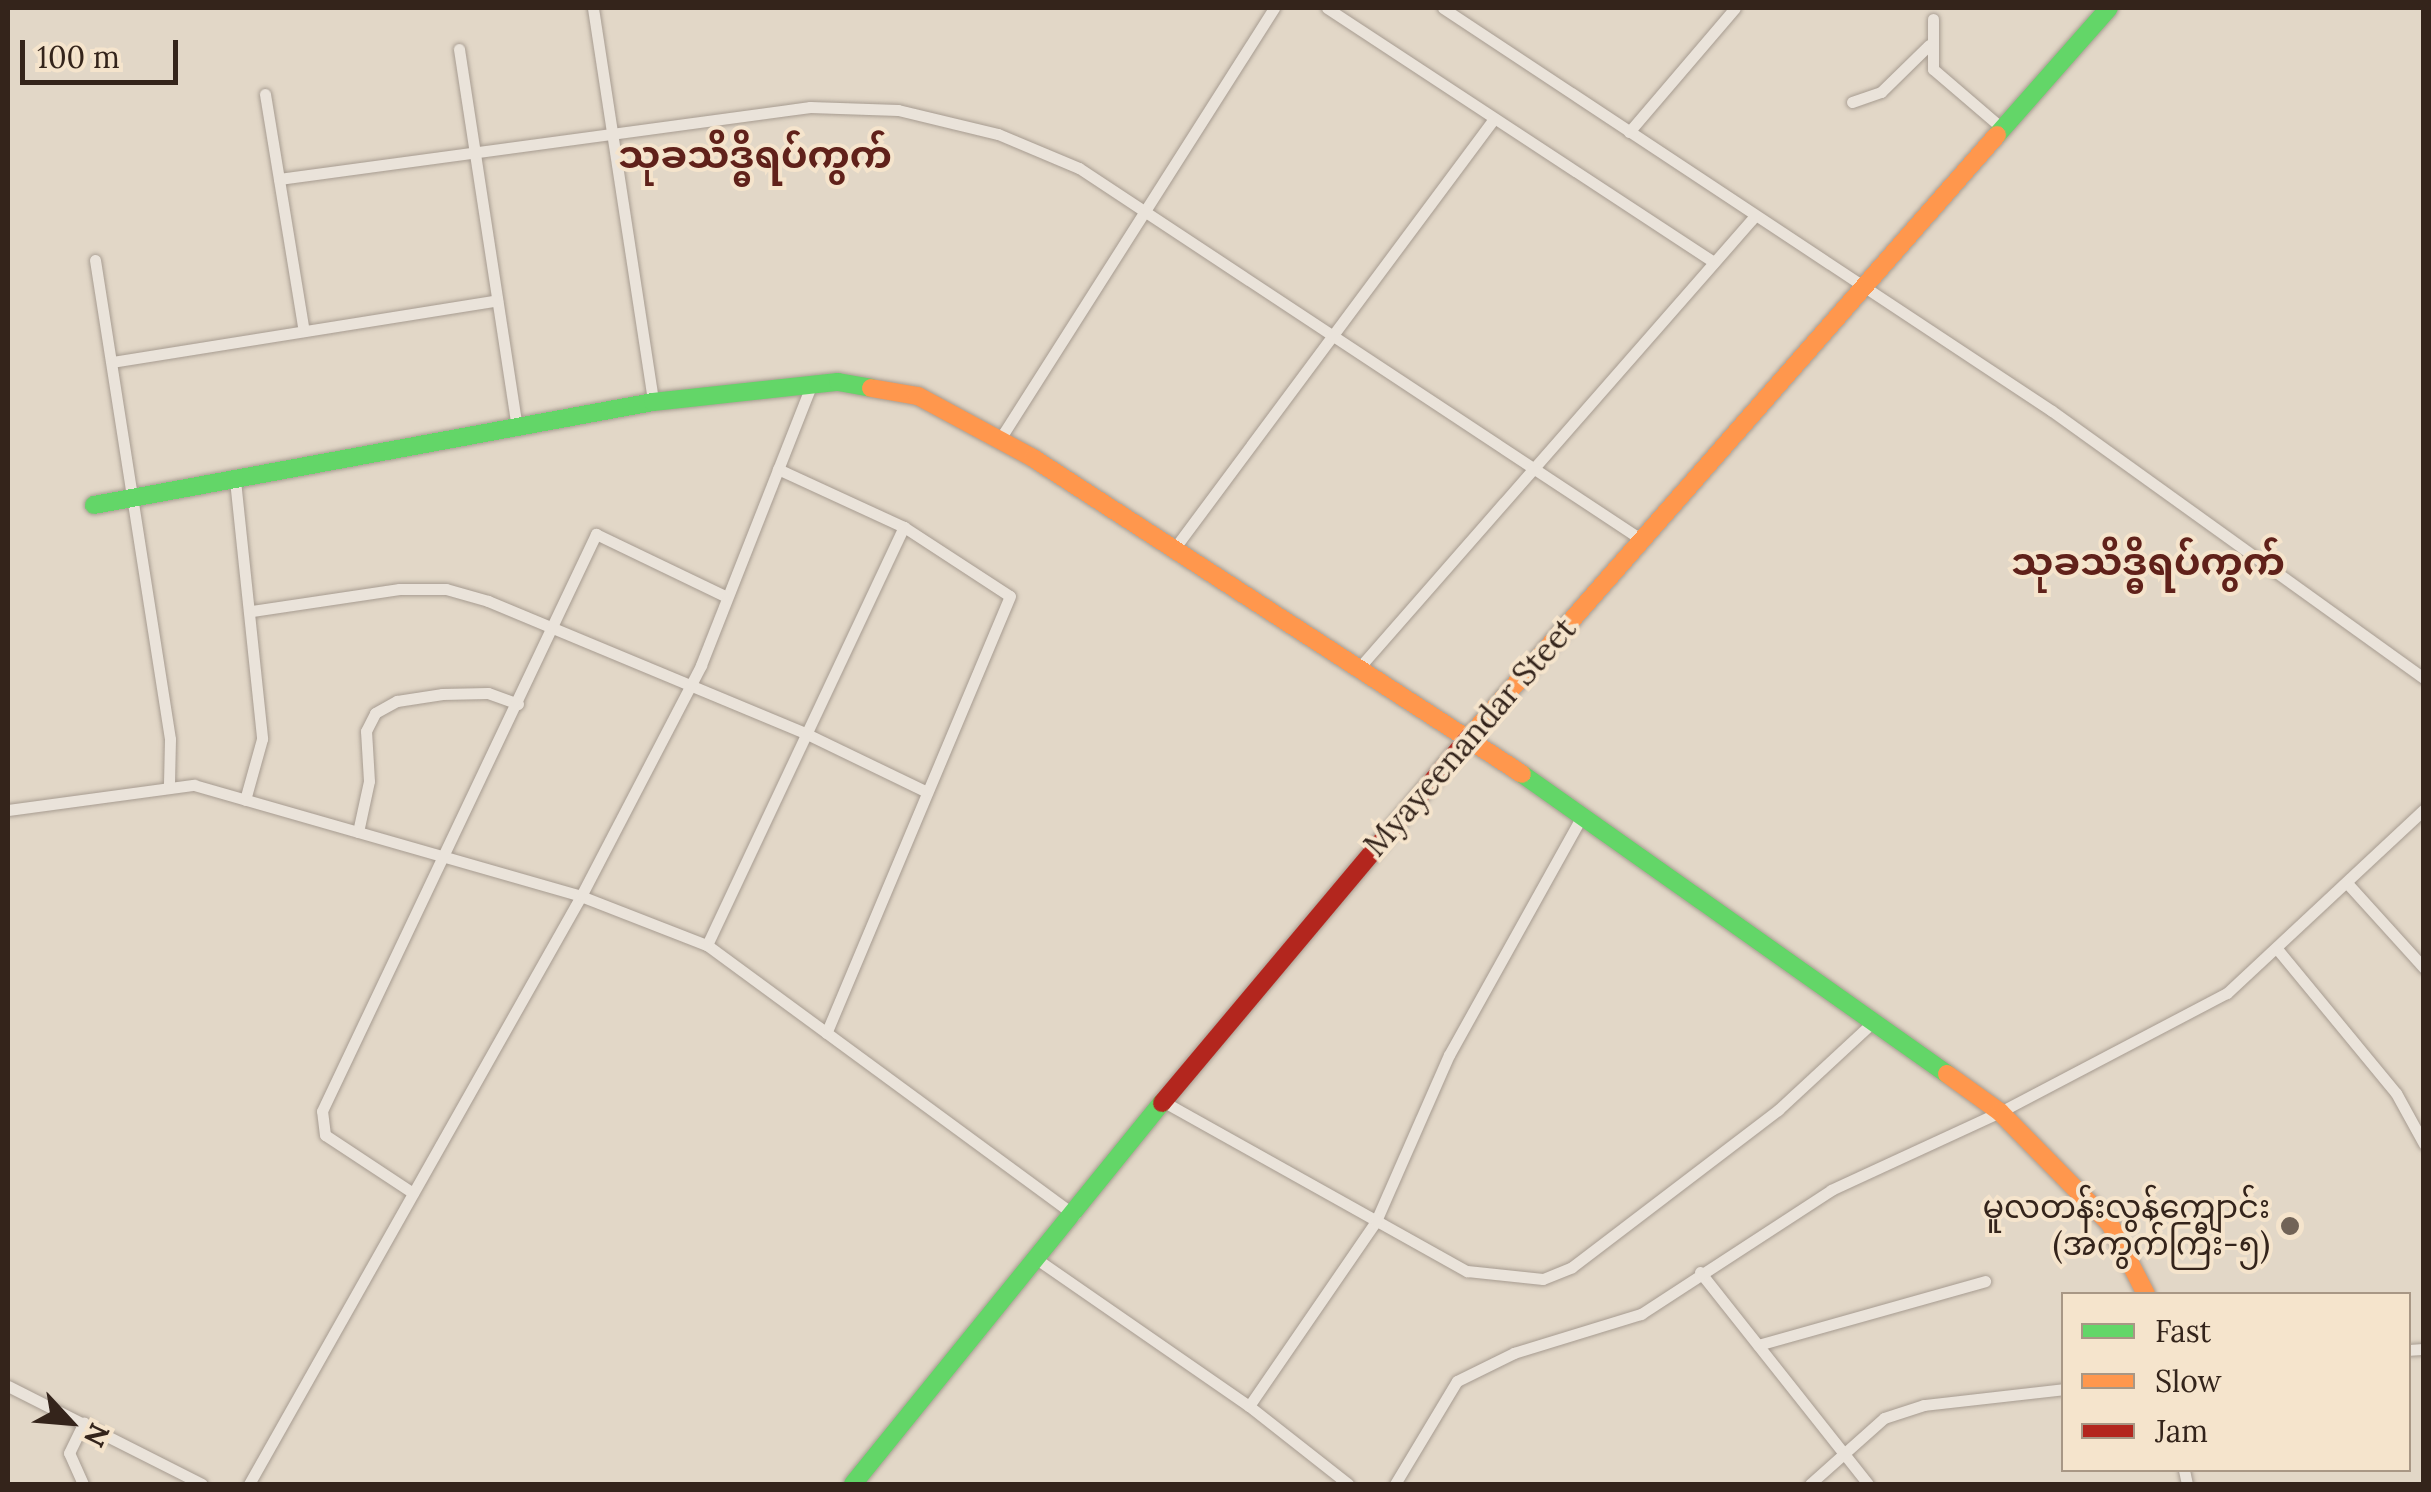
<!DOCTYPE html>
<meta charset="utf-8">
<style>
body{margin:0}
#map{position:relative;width:2431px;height:1492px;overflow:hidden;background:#e2d7c7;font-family:Lora,"Noto Sans Myanmar",serif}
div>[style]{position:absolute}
.roads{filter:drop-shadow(0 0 2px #a79c91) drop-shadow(0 0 2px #a79c91)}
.street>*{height:11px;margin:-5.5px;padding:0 5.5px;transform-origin:5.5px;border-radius:5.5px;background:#eae3da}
.fast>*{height:18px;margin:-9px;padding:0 9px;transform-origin:9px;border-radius:9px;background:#63d668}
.slow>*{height:18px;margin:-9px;padding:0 9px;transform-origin:9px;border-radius:9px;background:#ff974d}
.jam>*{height:18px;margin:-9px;padding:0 9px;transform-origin:9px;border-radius:9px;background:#b3261e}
.dots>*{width:28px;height:28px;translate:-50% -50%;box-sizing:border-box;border:5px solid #f5e4cc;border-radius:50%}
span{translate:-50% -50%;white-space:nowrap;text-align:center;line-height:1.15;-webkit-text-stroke:8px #f5e4cc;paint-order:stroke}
.street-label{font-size:32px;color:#34241b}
.poi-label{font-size:32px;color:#34241b}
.right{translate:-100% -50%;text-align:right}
.quarter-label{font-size:38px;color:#60211a;font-weight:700}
.frame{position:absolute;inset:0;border:10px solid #34241b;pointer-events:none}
.legend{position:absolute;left:2061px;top:1292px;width:350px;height:180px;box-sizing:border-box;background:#f5e4cc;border:2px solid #a89785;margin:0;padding:12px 18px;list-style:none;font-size:30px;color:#34241b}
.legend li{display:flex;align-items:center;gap:20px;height:50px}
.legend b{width:50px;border:2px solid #a89785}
.north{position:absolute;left:20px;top:1372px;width:100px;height:100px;-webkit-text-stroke:8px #f5e4cc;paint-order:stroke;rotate:116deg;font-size:28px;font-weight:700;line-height:40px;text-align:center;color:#34241b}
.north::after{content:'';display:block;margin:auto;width:35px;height:45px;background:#34241b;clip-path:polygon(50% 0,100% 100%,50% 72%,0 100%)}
.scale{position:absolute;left:20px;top:40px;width:158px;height:45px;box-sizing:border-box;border:5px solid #34241b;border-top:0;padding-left:12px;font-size:30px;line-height:35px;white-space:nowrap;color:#34241b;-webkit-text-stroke:8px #f5e4cc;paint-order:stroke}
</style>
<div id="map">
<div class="roads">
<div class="street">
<div style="left:593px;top:8px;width:399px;rotate:81.3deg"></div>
<div style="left:1327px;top:8px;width:463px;rotate:33.3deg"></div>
<div style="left:1443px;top:8px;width:730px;rotate:33.49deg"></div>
<div style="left:2052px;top:411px;width:458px;rotate:35.7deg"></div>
<div style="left:1933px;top:19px;width:50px;rotate:90deg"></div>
<div style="left:1933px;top:69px;width:92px;rotate:40.6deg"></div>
<div style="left:459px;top:49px;width:382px;rotate:81.3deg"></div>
<div style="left:265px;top:94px;width:240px;rotate:80.7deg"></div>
<div style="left:1852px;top:102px;width:31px;rotate:-19deg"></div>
<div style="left:1881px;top:92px;width:67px;rotate:-44.4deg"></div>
<div style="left:1629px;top:132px;width:163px;rotate:-49.5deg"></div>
<div style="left:279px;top:179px;width:536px;rotate:-7.72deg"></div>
<div style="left:810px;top:107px;width:88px;rotate:2deg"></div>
<div style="left:898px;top:110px;width:103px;rotate:13.5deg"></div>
<div style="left:998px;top:134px;width:88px;rotate:22.8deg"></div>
<div style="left:1079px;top:168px;width:675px;rotate:33.45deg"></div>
<div style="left:95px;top:260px;width:485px;rotate:81.1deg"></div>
<div style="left:170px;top:739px;width:45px;rotate:91.3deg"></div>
<div style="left:112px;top:362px;width:390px;rotate:-9.1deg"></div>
<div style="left:1000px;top:439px;width:511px;rotate:-57.55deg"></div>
<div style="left:778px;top:469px;width:139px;rotate:24.7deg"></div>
<div style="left:904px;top:527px;width:126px;rotate:33.1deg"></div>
<div style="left:1010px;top:596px;width:474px;rotate:112.8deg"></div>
<div style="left:235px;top:480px;width:260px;rotate:84deg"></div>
<div style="left:262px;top:739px;width:63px;rotate:105.6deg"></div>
<div style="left:1174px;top:549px;width:535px;rotate:-53.37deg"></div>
<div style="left:252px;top:611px;width:149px;rotate:-8.5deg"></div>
<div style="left:399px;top:589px;width:47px"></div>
<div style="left:446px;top:589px;width:44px;rotate:15.9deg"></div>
<div style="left:488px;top:601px;width:346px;rotate:22.6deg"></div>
<div style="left:807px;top:734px;width:133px;rotate:25.8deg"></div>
<div style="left:1358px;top:669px;width:601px;rotate:-48.78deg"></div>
<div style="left:8px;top:810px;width:188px;rotate:-7.7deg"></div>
<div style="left:194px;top:785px;width:403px;rotate:16deg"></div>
<div style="left:581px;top:896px;width:135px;rotate:21.3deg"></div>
<div style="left:707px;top:945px;width:456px;rotate:36.3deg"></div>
<div style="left:358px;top:832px;width:52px;rotate:-77.8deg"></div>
<div style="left:369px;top:781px;width:50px;rotate:-93.4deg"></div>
<div style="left:366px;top:731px;width:20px;rotate:-63deg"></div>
<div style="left:375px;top:713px;width:25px;rotate:-29deg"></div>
<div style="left:397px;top:701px;width:46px;rotate:-8.8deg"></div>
<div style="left:442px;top:694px;width:46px;rotate:-1.2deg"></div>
<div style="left:488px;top:693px;width:32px;rotate:20deg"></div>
<div style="left:2347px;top:883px;width:115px;rotate:47.8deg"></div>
<div style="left:707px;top:945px;width:462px;rotate:-64.8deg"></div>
<div style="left:2278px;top:950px;width:185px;rotate:50.5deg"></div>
<div style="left:2396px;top:1093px;width:58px;rotate:61.2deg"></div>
<div style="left:1164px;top:1102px;width:347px;rotate:29.2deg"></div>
<div style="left:1467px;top:1271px;width:76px;rotate:6deg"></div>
<div style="left:1543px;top:1279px;width:31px;rotate:-22deg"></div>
<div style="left:1572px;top:1267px;width:259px;rotate:-37.3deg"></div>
<div style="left:1778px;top:1110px;width:131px;rotate:-42.8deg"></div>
<div style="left:413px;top:1193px;width:105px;rotate:-146.6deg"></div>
<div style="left:325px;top:1135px;width:24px;rotate:-97deg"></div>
<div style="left:322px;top:1111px;width:639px;rotate:-64.6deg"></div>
<div style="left:596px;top:534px;width:145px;rotate:25.7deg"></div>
<div style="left:1038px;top:1260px;width:257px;rotate:34.7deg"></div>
<div style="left:1249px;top:1406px;width:126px;rotate:38.2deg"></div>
<div style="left:1700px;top:1272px;width:270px;rotate:51.6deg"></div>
<div style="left:1758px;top:1345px;width:236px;rotate:-15.7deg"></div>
<div style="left:2408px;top:1350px;width:16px;rotate:-4deg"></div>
<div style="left:8px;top:1386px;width:217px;rotate:26.8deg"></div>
<div style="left:1249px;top:1406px;width:224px;rotate:-55.5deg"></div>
<div style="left:1376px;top:1221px;width:181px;rotate:-66.3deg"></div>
<div style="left:1449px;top:1055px;width:271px;rotate:-60.9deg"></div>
<div style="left:2184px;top:1470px;width:14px;rotate:78deg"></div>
<div style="left:83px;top:1484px;width:34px;rotate:-114deg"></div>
<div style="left:69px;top:1453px;width:34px;rotate:-64deg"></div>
<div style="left:249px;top:1484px;width:675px;rotate:-60.55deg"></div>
<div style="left:581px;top:896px;width:260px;rotate:-62.5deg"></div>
<div style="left:701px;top:665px;width:303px;rotate:-68.5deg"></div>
<div style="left:1395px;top:1484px;width:120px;rotate:-59deg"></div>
<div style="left:1457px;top:1381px;width:64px;rotate:-26.2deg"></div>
<div style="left:1514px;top:1353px;width:133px;rotate:-17.1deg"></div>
<div style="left:1641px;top:1314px;width:227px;rotate:-33.1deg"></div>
<div style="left:1831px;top:1190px;width:186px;rotate:-24.8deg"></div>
<div style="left:2000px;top:1112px;width:256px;rotate:-27.7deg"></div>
<div style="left:2227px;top:993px;width:270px;rotate:-43deg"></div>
<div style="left:1810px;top:1484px;width:99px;rotate:-41.7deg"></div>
<div style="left:1884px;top:1418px;width:42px;rotate:-18deg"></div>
<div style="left:1924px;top:1405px;width:141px;rotate:-6.5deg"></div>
</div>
<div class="fast">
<div style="left:1997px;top:135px;width:169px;rotate:-48.6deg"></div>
<div style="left:94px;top:505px;width:568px;rotate:-10.44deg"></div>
<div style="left:653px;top:402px;width:186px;rotate:-6.2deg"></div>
<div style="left:838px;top:382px;width:34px;rotate:10deg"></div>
<div style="left:1522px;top:774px;width:520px;rotate:35.22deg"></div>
<div style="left:853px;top:1484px;width:491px;rotate:-51deg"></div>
</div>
<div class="slow">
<div style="left:871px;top:388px;width:48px;rotate:9.7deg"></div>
<div style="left:918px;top:396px;width:131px;rotate:28.3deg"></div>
<div style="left:1033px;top:458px;width:582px;rotate:32.87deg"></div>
<div style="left:1471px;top:735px;width:798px;rotate:-48.76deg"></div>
<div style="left:1947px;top:1074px;width:65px;rotate:35.6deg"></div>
<div style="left:2000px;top:1112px;width:157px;rotate:45.5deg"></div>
<div style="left:2110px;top:1224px;width:79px;rotate:62.8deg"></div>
</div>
<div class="jam">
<div style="left:1162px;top:1103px;width:481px;rotate:-50deg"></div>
</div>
</div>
<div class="dots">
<div style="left:2290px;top:1226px;background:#716357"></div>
</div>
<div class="street-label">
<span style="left:1470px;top:737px;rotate:-49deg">Myayeenandar Steet</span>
</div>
<div class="poi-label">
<span class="right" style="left:2270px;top:1226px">မူလတန်းလွန်ကျောင်း<br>(အကွက်ကြီး-၅)</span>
</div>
<div class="quarter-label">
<span style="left:755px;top:155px">သုခသိဒ္ဓိရပ်ကွက်</span>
<span style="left:2148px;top:562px">သုခသိဒ္ဓိရပ်ကွက်</span>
</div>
<div class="frame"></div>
<ul class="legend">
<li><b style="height:12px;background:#63d668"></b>Fast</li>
<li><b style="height:12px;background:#ff974d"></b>Slow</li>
<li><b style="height:12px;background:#b3261e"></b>Jam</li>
</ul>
<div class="north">N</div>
<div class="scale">100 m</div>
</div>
